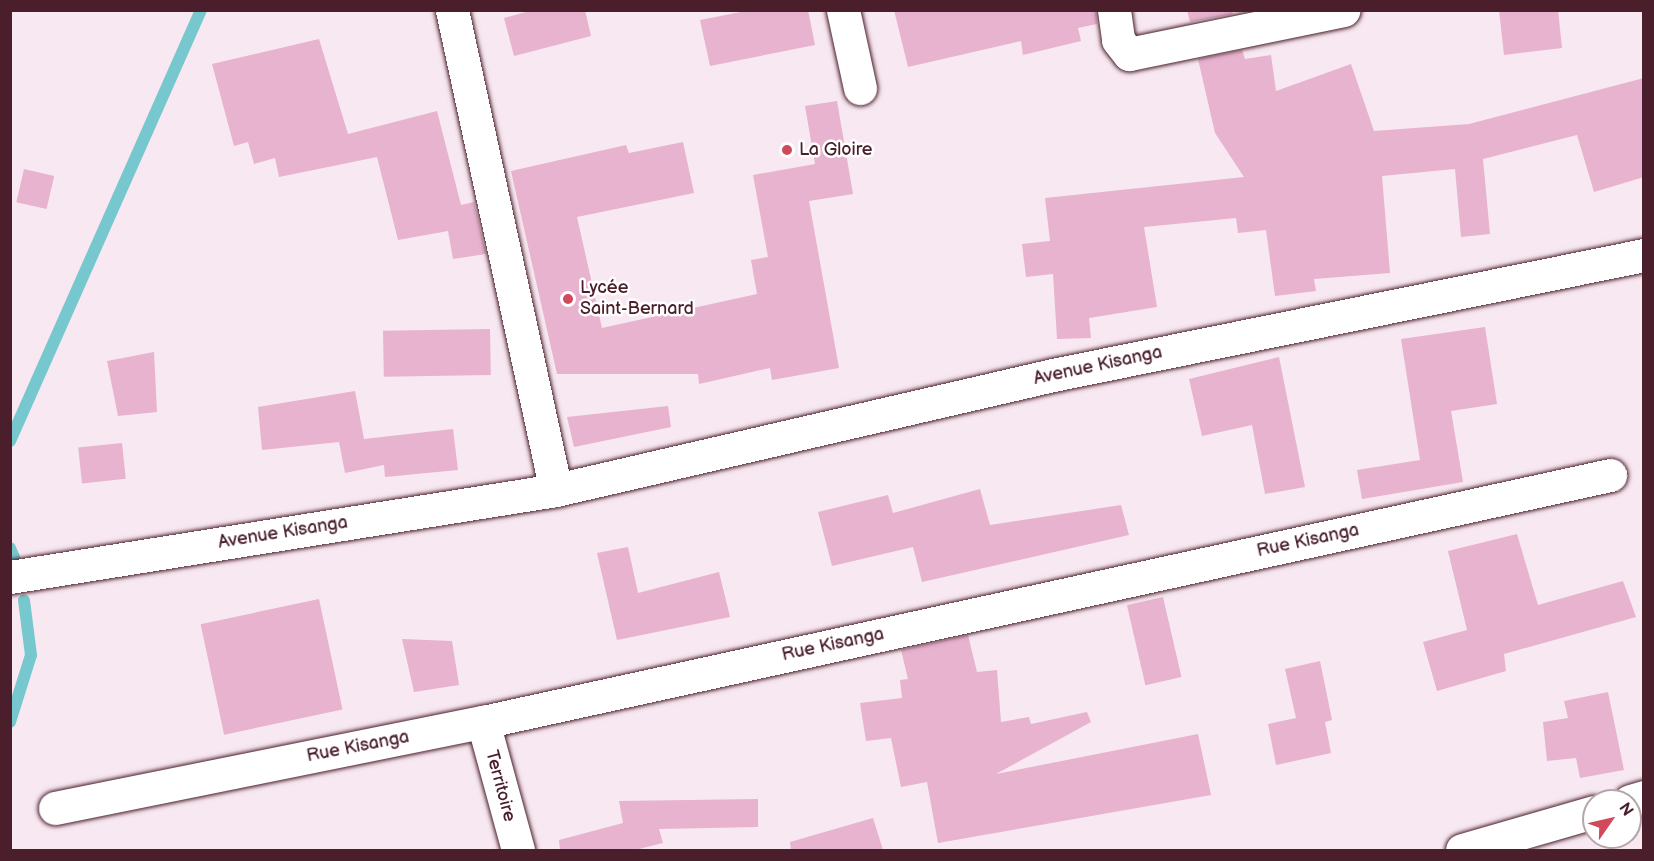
<!DOCTYPE html>
<meta charset="utf-8">
<style>
body{margin:0}
#map{position:relative;width:1654px;height:861px;overflow:hidden;background:#f8e8f1;font-family:"Balsamiq Sans",sans-serif}
div>[style]{position:absolute}
.stream>*{height:12px;margin:-6px;padding:0 6px;transform-origin:6px;border-radius:6px;background:#77c8ce}
.building>*{inset:0;background:#e7b3cf;transform-origin:0 0}
.roads{filter:drop-shadow(0 0 2px #4a1f2b) drop-shadow(0 0 2px #4a1f2b)}
.minor>*{height:33px;margin:-16.5px;padding:0 16.5px;transform-origin:16.5px;border-radius:16.5px;background:#fff}
.dots>*{width:16px;height:16px;translate:-50% -50%;box-sizing:border-box;border:3px solid #fff;border-radius:50%}
span{translate:-50% -50%;white-space:nowrap;text-align:center;line-height:1.15;-webkit-text-stroke:5px #fff;paint-order:stroke}
.poi-label{font-size:18px;color:#4a1f2b}
.left{translate:0 -50%;text-align:left}
.street-label{font-size:18px;color:#4a1f2b}
.frame{position:absolute;inset:0;border:12px solid #4a1f2b;pointer-events:none}
.north{position:absolute;left:1582px;top:789px;width:60px;height:60px;box-sizing:border-box;background:#fff;border:2px solid #b7a5aa;border-radius:50%;rotate:56deg;font-size:16px;font-weight:700;line-height:24px;text-align:center;color:#4a1f2b}
.north::after{content:'';display:block;margin:auto;width:21px;height:27px;background:#d1495b;clip-path:polygon(50% 0,100% 100%,50% 72%,0 100%)}
</style>
<div id="map">
<div class="stream">
<div style="left:10px;top:441px;width:471px;rotate:-66.1deg"></div>
<div style="left:10px;top:548px;width:15px;rotate:67deg"></div>
<div style="left:10px;top:722px;width:70px;rotate:-72.6deg"></div>
<div style="left:31px;top:655px;width:55px;rotate:-97.3deg"></div>
</div>
<div class="building">
<div style="clip-path:polygon(533px 10px,585px 10px,591px 36px,514px 56px,504px 18px)"></div>
<div style="clip-path:polygon(751px 10px,808px 10px,815px 45px,710px 66px,700px 20px)"></div>
<div style="clip-path:polygon(894px 10px,1096px 10px,1097px 24px,1078px 28px,1081px 41px,1023px 55px,1021px 41px,908px 67px)"></div>
<div style="clip-path:polygon(1187px 10px,1232px 10px,1233px 14px,1190px 22px)"></div>
<div style="clip-path:polygon(1499px 10px,1558px 10px,1562px 48px,1504px 55px)"></div>
<div style="clip-path:polygon(319px 39px,348px 134px,437px 111px,461px 205px,474px 202px,486px 254px,453px 259px,448px 231px,398px 240px,377px 157px,279px 177px,275px 158px,254px 164px,248px 142px,234px 146px,212px 64px)"></div>
<div style="clip-path:polygon(1242px 50px,1245px 59px,1271px 55px,1276px 91px,1351px 64px,1374px 131px,1469px 124px,1644px 78px,1644px 177px,1594px 192px,1577px 135px,1483px 159px,1490px 234px,1461px 237px,1455px 169px,1382px 176px,1390px 273px,1314px 279px,1316px 291px,1275px 296px,1266px 230px,1238px 233px,1236px 218px,1144px 227px,1157px 307px,1089px 318px,1091px 338px,1057px 339px,1053px 274px,1026px 277px,1022px 244px,1050px 241px,1045px 198px,1244px 177px,1215px 133px,1198px 59px)"></div>
<div style="clip-path:polygon(837px 101px,853px 194px,809px 201px,839px 368px,772px 380px,770px 368px,699px 384px,698px 374px,557px 374px,511px 171px,626px 145px,629px 153px,683px 142px,694px 193px,577px 217px,602px 328px,757px 294px,751px 260px,768px 257px,753px 175px,815px 164px,805px 106px)"></div>
<div style="left:24px;top:169px;width:31px;height:34px;rotate:13deg"></div>
<div style="clip-path:polygon(1485px 327px,1497px 404px,1451px 411px,1463px 482px,1362px 499px,1357px 470px,1420px 460px,1401px 339px)"></div>
<div style="left:490px;top:329px;width:46px;height:107px;rotate:89deg"></div>
<div style="clip-path:polygon(154px 352px,157px 412px,118px 416px,107px 361px)"></div>
<div style="clip-path:polygon(1279px 357px,1305px 487px,1265px 494px,1252px 425px,1202px 436px,1189px 379px)"></div>
<div style="clip-path:polygon(355px 391px,364px 439px,453px 429px,458px 470px,385px 477px,384px 465px,345px 473px,339px 442px,262px 450px,258px 407px)"></div>
<div style="clip-path:polygon(668px 406px,671px 427px,574px 447px,567px 417px)"></div>
<div style="left:122px;top:443px;width:36px;height:44px;rotate:84deg"></div>
<div style="clip-path:polygon(980px 489px,990px 525px,1121px 505px,1129px 535px,922px 582px,913px 547px,832px 566px,818px 512px,888px 495px,893px 513px)"></div>
<div style="clip-path:polygon(1517px 534px,1538px 605px,1623px 581px,1636px 617px,1504px 654px,1506px 671px,1437px 691px,1423px 642px,1467px 630px,1448px 551px)"></div>
<div style="clip-path:polygon(628px 547px,638px 593px,719px 572px,730px 617px,617px 640px,597px 553px)"></div>
<div style="left:1163px;top:597px;width:82px;height:37px;rotate:77deg"></div>
<div style="left:319px;top:599px;width:113px;height:121px;rotate:78deg"></div>
<div style="clip-path:polygon(968px 635px,977px 672px,997px 670px,1001px 722px,1029px 717px,1031px 724px,1087px 712px,1091px 722px,996px 774px,1198px 734px,1211px 795px,938px 843px,927px 782px,901px 787px,891px 738px,866px 741px,860px 703px,902px 698px,900px 680px,908px 679px,901px 650px)"></div>
<div style="clip-path:polygon(402px 639px,452px 641px,459px 685px,414px 692px)"></div>
<div style="clip-path:polygon(1320px 661px,1332px 720px,1325px 722px,1331px 753px,1276px 765px,1268px 724px,1296px 718px,1285px 669px)"></div>
<div style="clip-path:polygon(1608px 692px,1624px 770px,1580px 778px,1576px 758px,1547px 761px,1543px 722px,1568px 718px,1564px 701px)"></div>
<div style="clip-path:polygon(758px 799px,758px 827px,659px 829px,663px 843px,635px 850px,560px 850px,559px 840px,623px 823px,619px 801px)"></div>
<div style="clip-path:polygon(873px 818px,883px 850px,791px 850px,790px 842px)"></div>
</div>
<div class="roads">
<div class="minor">
<div style="left:452px;top:10px;width:491px;rotate:77.8deg"></div>
<div style="left:843px;top:10px;width:80px;rotate:77.7deg"></div>
<div style="left:1114px;top:10px;width:30px;rotate:82deg"></div>
<div style="left:1118px;top:40px;width:18px;rotate:52deg"></div>
<div style="left:1129px;top:54px;width:219px;rotate:-11.6deg"></div>
<div style="left:10px;top:577px;width:553px;rotate:-9.05deg"></div>
<div style="left:556px;top:490px;width:510px;rotate:-13.03deg"></div>
<div style="left:1053px;top:375px;width:603px;rotate:-11.48deg"></div>
<div style="left:483px;top:722px;width:133px;rotate:74.7deg"></div>
<div style="left:1630px;top:801px;width:15px;rotate:-16deg"></div>
<div style="left:55px;top:808px;width:437px;rotate:-11.4deg"></div>
<div style="left:483px;top:722px;width:1154px;rotate:-12.36deg"></div>
<div style="left:1462px;top:850px;width:137px;rotate:-16.1deg"></div>
</div>
</div>
<div class="dots">
<div style="left:787px;top:150px;background:#d1495b"></div>
<div style="left:568px;top:299px;background:#d1495b"></div>
</div>
<div class="poi-label">
<span class="left" style="left:799px;top:150px">La Gloire</span>
<span class="left" style="left:580px;top:299px">Lycée<br>Saint-Bernard</span>
</div>
<div class="street-label">
<span style="left:1098px;top:366px;rotate:-12deg">Avenue Kisanga</span>
<span style="left:283px;top:533px;rotate:-9deg">Avenue Kisanga</span>
<span style="left:1308px;top:541px;rotate:-12deg">Rue Kisanga</span>
<span style="left:833px;top:645px;rotate:-12deg">Rue Kisanga</span>
<span style="left:358px;top:747px;rotate:-11deg">Rue Kisanga</span>
<span style="left:500px;top:786px;rotate:75deg">Territoire</span>
</div>
<div class="frame"></div>
<div class="north">N</div>
</div>
